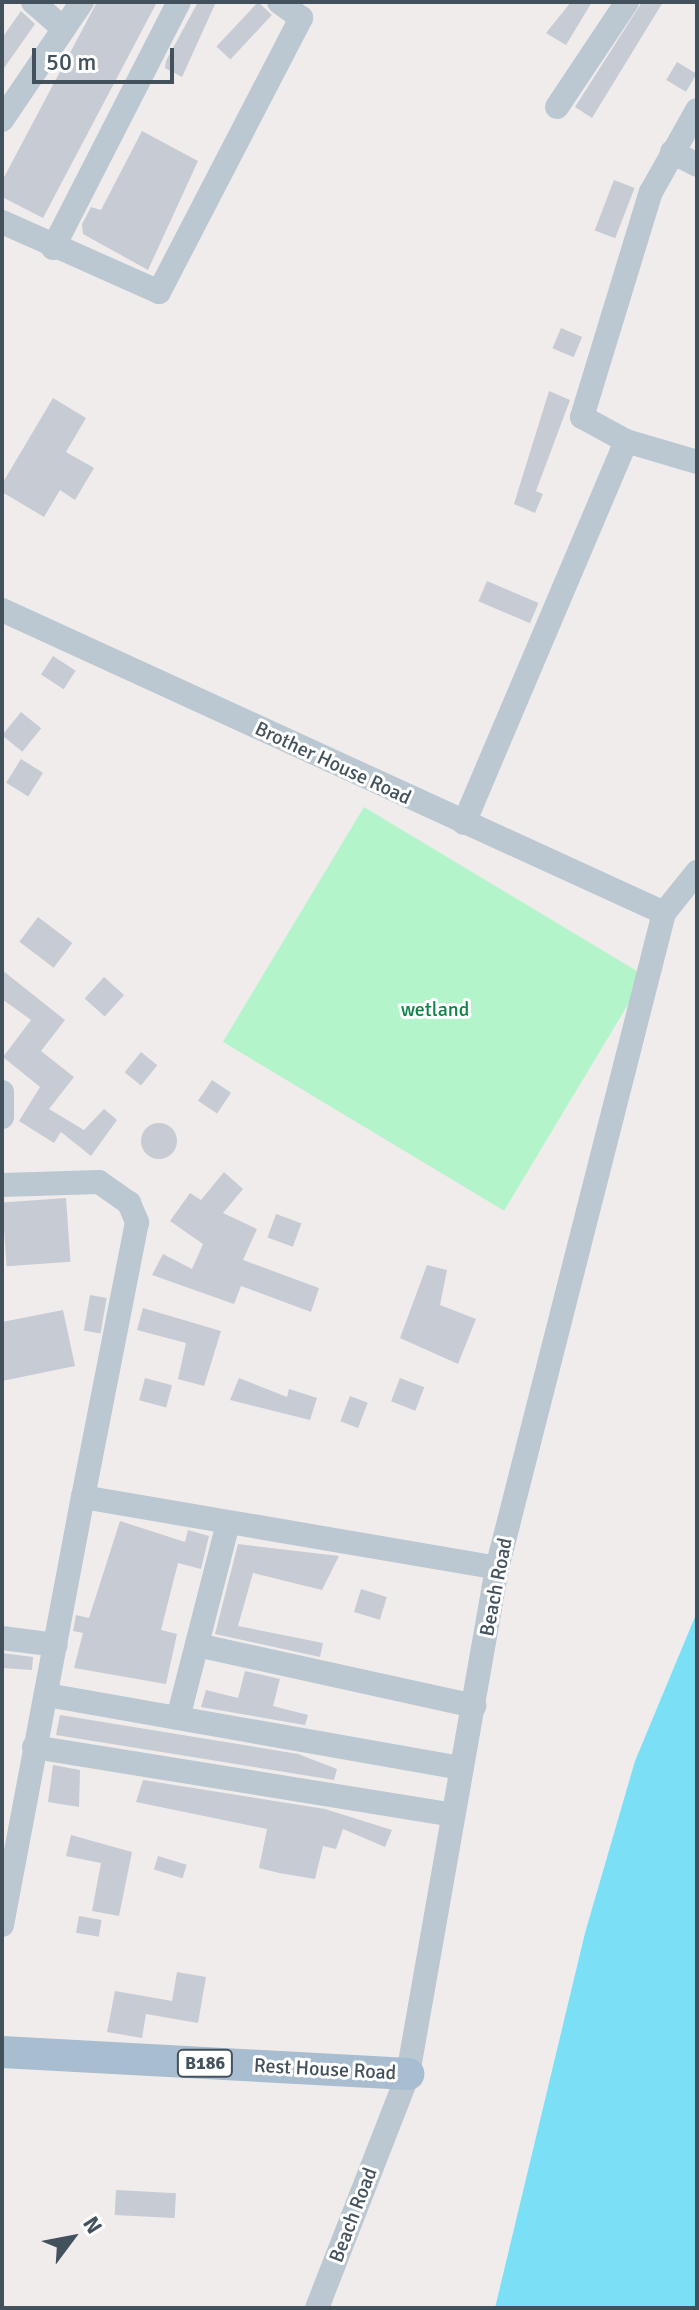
<!DOCTYPE html>
<style>
body{margin:0}
#map{position:relative;width:699px;height:2310px;overflow:hidden;background:#f0ecec;font-family:Signika,sans-serif}
div>[style]{position:absolute}
.green>*{inset:0;background:#b4f4cb;transform-origin:0 0}
.water>*{inset:0;background:#7be0f6}
.building>*{inset:0;background:#c7cbd3;transform-origin:0 0}
.round{border-radius:50%}
.minor>*{height:24px;margin:-12px;padding:0 12px;transform-origin:12px;border-radius:12px;background:#bbc8d1}
.major>*{height:32px;margin:-16px;padding:0 16px;transform-origin:16px;border-radius:16px;background:#a8bdcf}
span{translate:-50% -50%;white-space:nowrap;text-align:center;line-height:1.15;-webkit-text-stroke:6px #fff;paint-order:stroke}
.shield-label span{padding:2px 6px;background:#fff;border:2px solid;border-radius:6px;-webkit-text-stroke-width:0}
.shield-label{font-size:18px;color:#43515c;font-weight:700}
.street-label{font-size:20px;color:#43515c}
.park-label{font-size:20px;color:#0b8545}
.frame{position:absolute;inset:0;border:4px solid #43515c;pointer-events:none}
.north{position:absolute;left:32px;top:2198px;width:80px;height:80px;-webkit-text-stroke:6px #fff;paint-order:stroke;rotate:58deg;font-size:22px;font-weight:700;line-height:32px;text-align:center;color:#43515c}
.north::after{content:'';display:block;margin:auto;width:28px;height:36px;background:#43515c;clip-path:polygon(50% 0,100% 100%,50% 72%,0 100%)}
.scale{position:absolute;left:32px;top:48px;width:142px;height:36px;box-sizing:border-box;border:4px solid #43515c;border-top:0;padding-left:10px;font-size:24px;line-height:28px;white-space:nowrap;color:#43515c;-webkit-text-stroke:6px #fff;paint-order:stroke}
</style>
<div id="map">
<div class="green">
<div style="left:364px;top:807px;width:328px;height:274px;rotate:31deg"></div>
</div>
<div class="water">
<div style="clip-path:polygon(697px 1612px,697px 2308px,495px 2308px,585px 1933px,635px 1761px)"></div>
</div>
<div class="building">
<div style="clip-path:polygon(97px 2px,157px 2px,43px 218px,2px 197px,2px 181px)"></div>
<div style="clip-path:polygon(198px 2px,216px 2px,182px 77px,165px 68px,166px 61px)"></div>
<div style="left:258px;top:2px;width:19px;height:61px;rotate:43deg"></div>
<div style="clip-path:polygon(571px 2px,592px 2px,566px 45px,546px 33px)"></div>
<div style="clip-path:polygon(642px 2px,663px 2px,592px 118px,575px 107px)"></div>
<div style="clip-path:polygon(21px 11px,35px 24px,2px 71px,2px 38px)"></div>
<div style="left:677px;top:62px;width:23px;height:21px;rotate:31deg"></div>
<div style="clip-path:polygon(142px 131px,198px 161px,148px 270px,83px 234px,82px 224px,91px 207px,101px 210px)"></div>
<div style="left:614px;top:180px;width:22px;height:54px;rotate:21deg"></div>
<div style="left:561px;top:328px;width:23px;height:22px;rotate:23deg"></div>
<div style="clip-path:polygon(549px 391px,570px 400px,536px 491px,543px 494px,535px 513px,514px 504px)"></div>
<div style="clip-path:polygon(53px 398px,86px 418px,66px 452px,94px 468px,75px 500px,60px 490px,44px 517px,2px 492px,2px 484px)"></div>
<div style="left:487px;top:581px;width:56px;height:22px;rotate:23deg"></div>
<div style="left:53px;top:656px;width:27px;height:22px;rotate:33deg"></div>
<div style="left:21px;top:712px;width:26px;height:30px;rotate:39deg"></div>
<div style="left:21px;top:759px;width:26px;height:28px;rotate:32deg"></div>
<div style="left:38px;top:917px;width:43px;height:31px;rotate:37deg"></div>
<div style="clip-path:polygon(2px 970px,65px 1020px,41px 1051px,74px 1077px,49px 1109px,84px 1130px,104px 1109px,117px 1120px,91px 1156px,61px 1132px,54px 1143px,19px 1121px,40px 1087px,3px 1057px,31px 1020px,2px 999px)"></div>
<div style="left:104px;top:977px;width:27px;height:29px;rotate:42deg"></div>
<div style="left:141px;top:1052px;width:21px;height:26px;rotate:39deg"></div>
<div style="left:212px;top:1080px;width:23px;height:25px;rotate:34deg"></div>
<div class="round" style="left:141px;top:1123px;width:36px;height:36px"></div>
<div style="clip-path:polygon(224px 1172px,243px 1189px,223px 1213px,257px 1229px,243px 1260px,319px 1288px,311px 1312px,241px 1286px,234px 1304px,152px 1275px,163px 1254px,192px 1269px,203px 1244px,170px 1221px,190px 1193px,201px 1200px)"></div>
<div style="left:66px;top:1198px;width:64px;height:64px;rotate:86deg"></div>
<div style="left:276px;top:1214px;width:27px;height:25px;rotate:20deg"></div>
<div style="clip-path:polygon(427px 1265px,447px 1270px,440px 1305px,476px 1319px,458px 1364px,400px 1338px)"></div>
<div style="left:90px;top:1295px;width:17px;height:36px;rotate:10deg"></div>
<div style="clip-path:polygon(143px 1308px,221px 1331px,204px 1386px,178px 1379px,186px 1343px,137px 1330px)"></div>
<div style="clip-path:polygon(63px 1310px,75px 1366px,2px 1381px,2px 1322px)"></div>
<div style="left:145px;top:1378px;width:28px;height:23px;rotate:15deg"></div>
<div style="clip-path:polygon(239px 1378px,287px 1397px,289px 1389px,317px 1398px,310px 1420px,230px 1400px)"></div>
<div style="left:400px;top:1378px;width:26px;height:25px;rotate:21deg"></div>
<div style="left:350px;top:1396px;width:19px;height:27px;rotate:21deg"></div>
<div style="clip-path:polygon(120px 1521px,185px 1542px,188px 1530px,209px 1536px,201px 1569px,178px 1563px,161px 1630px,177px 1634px,166px 1684px,74px 1668px,83px 1633px,73px 1631px,76px 1615px,89px 1618px)"></div>
<div style="clip-path:polygon(238px 1544px,339px 1556px,322px 1590px,253px 1573px,238px 1626px,323px 1643px,320px 1657px,215px 1634px)"></div>
<div style="left:361px;top:1589px;width:27px;height:24px;rotate:17deg"></div>
<div style="clip-path:polygon(2px 1653px,33px 1657px,32px 1670px,2px 1668px)"></div>
<div style="clip-path:polygon(245px 1671px,280px 1679px,273px 1706px,308px 1715px,305px 1725px,201px 1707px,206px 1690px,238px 1698px)"></div>
<div style="clip-path:polygon(60px 1715px,298px 1754px,337px 1769px,334px 1780px,56px 1735px)"></div>
<div style="clip-path:polygon(53px 1765px,80px 1770px,79px 1807px,48px 1802px)"></div>
<div style="clip-path:polygon(143px 1780px,325px 1809px,392px 1830px,385px 1847px,343px 1829px,336px 1849px,323px 1846px,315px 1879px,279px 1873px,259px 1868px,267px 1829px,136px 1802px)"></div>
<div style="clip-path:polygon(71px 1835px,132px 1852px,119px 1916px,92px 1911px,101px 1863px,66px 1856px)"></div>
<div style="left:158px;top:1856px;width:30px;height:14px;rotate:17deg"></div>
<div style="left:79px;top:1916px;width:23px;height:17px;rotate:10deg"></div>
<div style="clip-path:polygon(177px 1972px,206px 1977px,198px 2023px,146px 2014px,142px 2038px,107px 2032px,115px 1991px,172px 2001px)"></div>
<div style="left:116px;top:2190px;width:60px;height:25px;rotate:3deg"></div>
</div>
<div class="minor">
<div style="left:33px;top:2px;width:41px;rotate:41.1deg"></div>
<div style="left:557px;top:107px;width:126px;rotate:-56.3deg"></div>
<div style="left:2px;top:120px;width:143px;rotate:-55.9deg"></div>
<div style="left:672px;top:152px;width:28px;rotate:27deg"></div>
<div style="left:2px;top:222px;width:172px;rotate:24deg"></div>
<div style="left:159px;top:292px;width:309px;rotate:-62.6deg"></div>
<div style="left:301px;top:18px;width:27px;rotate:-144deg"></div>
<div style="left:53px;top:248px;width:276px;rotate:-62.9deg"></div>
<div style="left:626px;top:441px;width:74px;rotate:16.5deg"></div>
<div style="left:2px;top:610px;width:728px;rotate:24.59deg"></div>
<div style="left:464px;top:823px;width:415px;rotate:-67deg"></div>
<div style="left:626px;top:441px;width:50px;rotate:-151.4deg"></div>
<div style="left:582px;top:417px;width:235px;rotate:-73deg"></div>
<div style="left:651px;top:192px;width:94px;rotate:-60.7deg"></div>
<div style="left:2px;top:1092px;width:25px;rotate:90deg"></div>
<div style="left:2px;top:1185px;width:97px;rotate:-1.8deg"></div>
<div style="left:99px;top:1182px;width:37px;rotate:35deg"></div>
<div style="left:129px;top:1203px;width:21px;rotate:67deg"></div>
<div style="left:137px;top:1222px;width:280px;rotate:101.1deg"></div>
<div style="left:2px;top:1638px;width:54px;rotate:7.4deg"></div>
<div style="left:197px;top:1645px;width:284px;rotate:12.4deg"></div>
<div style="left:47px;top:1695px;width:416px;rotate:10deg"></div>
<div style="left:178px;top:1718px;width:201px;rotate:-75.6deg"></div>
<div style="left:34px;top:1747px;width:420px;rotate:9.2deg"></div>
<div style="left:2px;top:1925px;width:436px;rotate:-79.3deg"></div>
<div style="left:83px;top:1497px;width:420px;rotate:9.7deg"></div>
<div style="left:317px;top:2308px;width:251px;rotate:-68.7deg"></div>
<div style="left:408px;top:2074px;width:514px;rotate:-80.02deg"></div>
<div style="left:497px;top:1568px;width:676px;rotate:-75.7deg"></div>
<div style="left:664px;top:913px;width:53px;rotate:-51.2deg"></div>
</div>
<div class="major">
<div style="left:2px;top:2052px;width:407px;rotate:3.1deg"></div>
</div>
<div class="shield-label">
<span style="left:205px;top:2063px">B186</span>
</div>
<div class="street-label">
<span style="left:333px;top:763px;rotate:25deg">Brother House Road</span>
<span style="left:496px;top:1587px;rotate:-79deg">Beach Road</span>
<span style="left:325px;top:2069px;rotate:3deg">Rest House Road</span>
<span style="left:353px;top:2215px;rotate:-69deg">Beach Road</span>
</div>
<div class="park-label">
<span style="left:435px;top:1009px">wetland</span>
</div>
<div class="frame"></div>
<div class="north">N</div>
<div class="scale">50 m</div>
</div>
